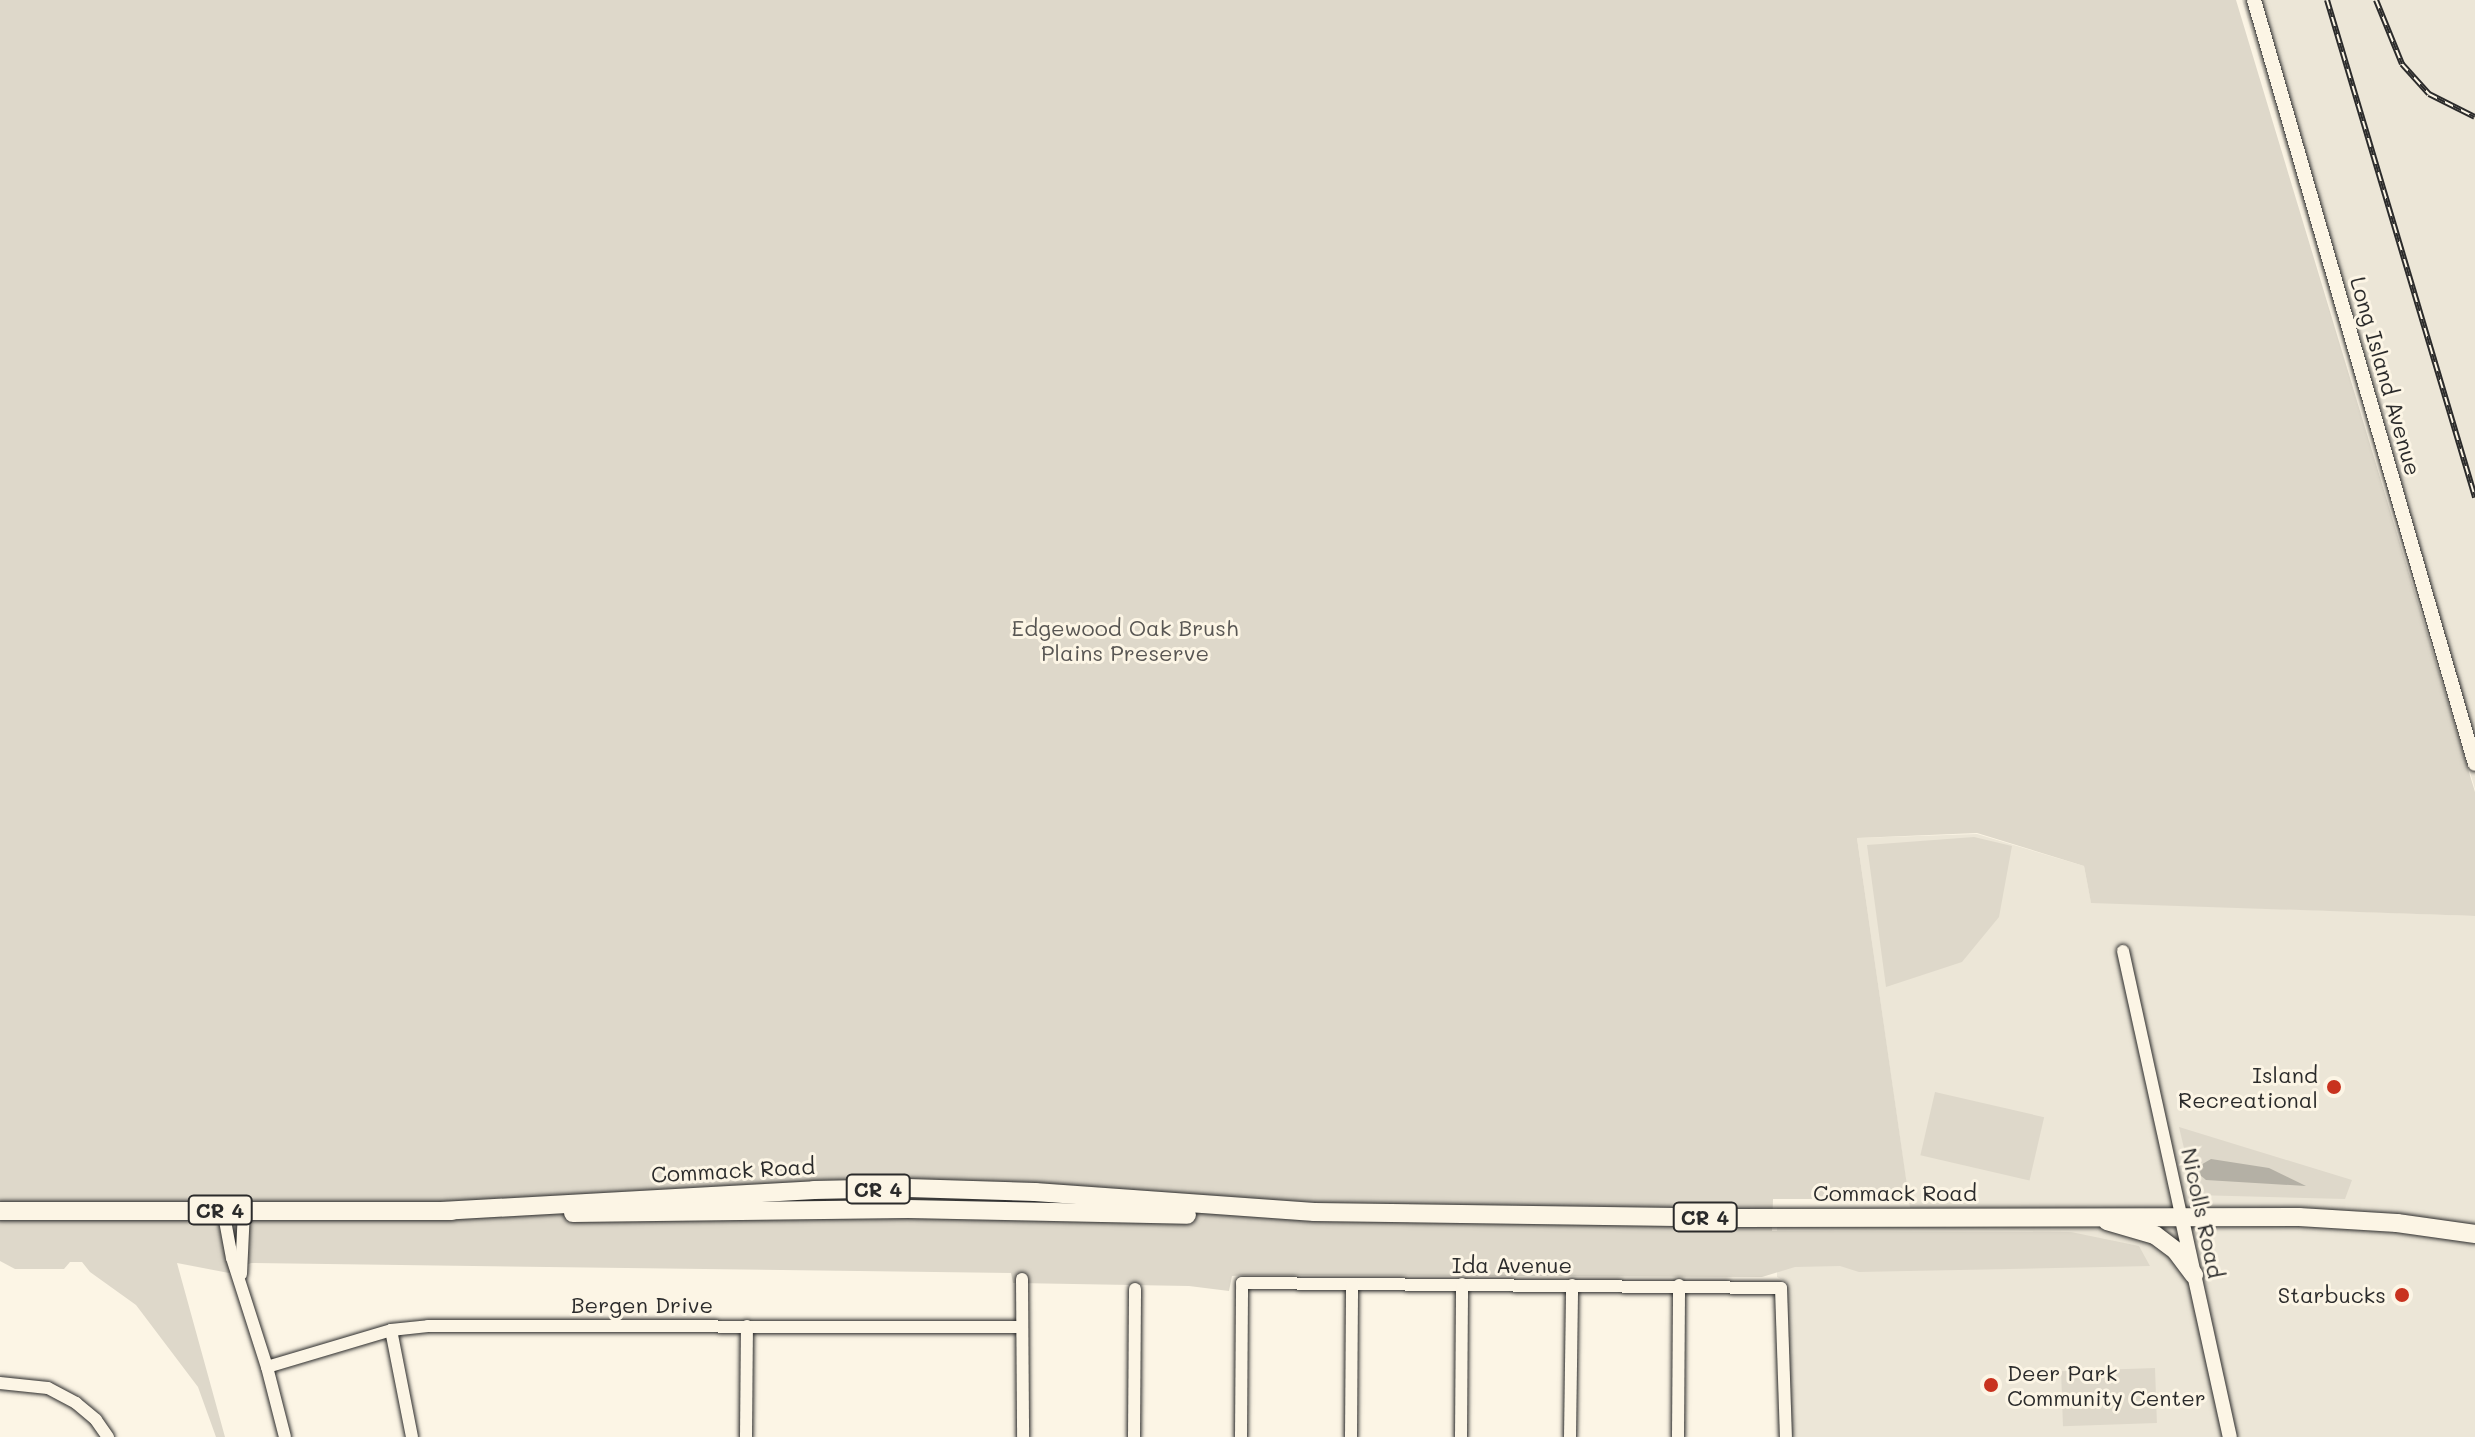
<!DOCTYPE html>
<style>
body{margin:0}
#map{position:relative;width:2475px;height:1437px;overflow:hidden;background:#fcf5e5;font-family:Mali,sans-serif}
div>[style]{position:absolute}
.built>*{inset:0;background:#ece6d7}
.green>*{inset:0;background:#ded8ca;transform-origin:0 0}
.water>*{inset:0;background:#b4b0a5}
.roads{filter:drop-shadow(0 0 2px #2b2b2b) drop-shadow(0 0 2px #2b2b2b)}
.minor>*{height:12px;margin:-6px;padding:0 6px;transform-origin:6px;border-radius:6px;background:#fcf5e5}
.tertiary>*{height:14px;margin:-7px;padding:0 7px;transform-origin:7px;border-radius:7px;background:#fcf5e5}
.primary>*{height:18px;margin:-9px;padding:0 9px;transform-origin:9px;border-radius:9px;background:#fcf5e5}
.rail>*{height:6px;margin-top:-3px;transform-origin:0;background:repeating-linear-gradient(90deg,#fcf5e5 0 9px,#2b2b2b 0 18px);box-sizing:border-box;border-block:2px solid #2b2b2b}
.dots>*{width:22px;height:22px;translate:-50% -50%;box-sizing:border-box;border:4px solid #fcf5e5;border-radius:50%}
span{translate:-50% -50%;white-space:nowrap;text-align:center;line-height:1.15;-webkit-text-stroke:6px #fcf5e5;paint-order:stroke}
.shield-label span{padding:2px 6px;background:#fcf5e5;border:2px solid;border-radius:6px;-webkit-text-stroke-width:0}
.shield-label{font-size:20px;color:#2b2b2b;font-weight:700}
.street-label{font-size:22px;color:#2b2b2b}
.park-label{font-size:22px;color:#585653}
.poi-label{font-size:22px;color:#2b2b2b}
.right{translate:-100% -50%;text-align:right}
.left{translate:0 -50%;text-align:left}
</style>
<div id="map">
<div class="built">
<div style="clip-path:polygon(2242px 0,2475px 0,2475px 789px)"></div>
<div style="clip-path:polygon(1977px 834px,2084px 866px,2091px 902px,2475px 916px,2475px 1437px,1786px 1437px,1787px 1282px,1777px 1277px,1777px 1208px,1910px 1208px,1857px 838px)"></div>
</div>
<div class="green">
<div style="clip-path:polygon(0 0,2236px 0,2475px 792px,2475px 916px,2091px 903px,2084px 866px,1977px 833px,1857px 838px,1909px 1199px,1773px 1199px,1772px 1231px,2071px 1232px,2139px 1246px,2150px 1266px,1859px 1272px,1840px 1266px,1795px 1267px,1762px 1277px,1245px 1275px,1232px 1276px,1229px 1291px,1189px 1286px,1013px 1283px,1011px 1273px,251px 1263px,229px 1273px,177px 1263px,225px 1437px,216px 1437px,198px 1387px,136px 1305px,90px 1272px,82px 1262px,70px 1262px,64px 1269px,15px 1269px,0 1261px)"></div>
<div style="clip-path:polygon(1974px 837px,2012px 846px,1999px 917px,1962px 962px,1886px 987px,1867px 845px)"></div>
<div style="left:1935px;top:1092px;width:112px;height:65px;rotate:13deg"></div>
<div style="clip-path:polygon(2179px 1127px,2352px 1180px,2345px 1199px,2195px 1195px)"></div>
<div style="left:2155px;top:1368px;width:55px;height:94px;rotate:88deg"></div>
</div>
<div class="water">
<div style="clip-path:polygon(2211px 1159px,2269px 1168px,2306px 1186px,2206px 1180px,2200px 1175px,2199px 1166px)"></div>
</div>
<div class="roads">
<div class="minor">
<div style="left:2123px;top:951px;width:270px;rotate:77.6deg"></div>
<div style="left:223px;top:1210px;width:49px;rotate:79.4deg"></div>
<div style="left:232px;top:1258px;width:114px;rotate:72.2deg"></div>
<div style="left:267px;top:1367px;width:72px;rotate:75.6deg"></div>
<div style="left:241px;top:1274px;width:64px;rotate:-87.3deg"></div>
<div style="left:1022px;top:1279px;width:158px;rotate:89.6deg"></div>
<div style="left:391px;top:1330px;width:109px;rotate:78.9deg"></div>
<div style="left:267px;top:1367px;width:129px;rotate:-16.6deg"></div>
<div style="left:391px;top:1330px;width:37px;rotate:-6deg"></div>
<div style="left:428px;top:1326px;width:594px;rotate:0.1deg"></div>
<div style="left:0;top:1383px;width:48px;rotate:5.9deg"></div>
<div style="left:48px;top:1388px;width:32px;rotate:28deg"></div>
<div style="left:76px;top:1403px;width:26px;rotate:40deg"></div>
<div style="left:96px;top:1420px;width:21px;rotate:55deg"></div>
<div style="left:746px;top:1437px;width:111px;rotate:-89.5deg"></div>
<div style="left:1134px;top:1437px;width:148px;rotate:-89.6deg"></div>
<div style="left:1241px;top:1437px;width:154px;rotate:-89.6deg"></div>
<div style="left:1242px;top:1283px;width:539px;rotate:0.53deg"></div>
<div style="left:1781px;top:1288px;width:149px;rotate:88.1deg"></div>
<div style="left:1351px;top:1437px;width:153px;rotate:-89.6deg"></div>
<div style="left:1461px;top:1437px;width:153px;rotate:-89.6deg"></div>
<div style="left:1570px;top:1437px;width:152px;rotate:-89.2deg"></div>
<div style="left:1678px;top:1437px;width:152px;rotate:-89.6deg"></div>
</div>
<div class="tertiary">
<div style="left:2254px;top:0;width:795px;rotate:73.87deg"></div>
<div style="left:2181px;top:1215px;width:227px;rotate:77.6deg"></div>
</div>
<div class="primary">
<div style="left:0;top:1211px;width:452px"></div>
<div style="left:441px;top:1211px;width:374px;rotate:-3.2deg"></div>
<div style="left:814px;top:1190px;width:94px;rotate:-1.2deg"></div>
<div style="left:908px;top:1188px;width:127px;rotate:1.8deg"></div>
<div style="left:1035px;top:1192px;width:280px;rotate:4.1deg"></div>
<div style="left:1314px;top:1212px;width:416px;rotate:0.8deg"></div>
<div style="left:1730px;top:1218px;width:569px;rotate:-0.1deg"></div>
<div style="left:2299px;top:1217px;width:98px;rotate:3.5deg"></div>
<div style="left:2397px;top:1223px;width:79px;rotate:8deg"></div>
<div style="left:573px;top:1213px;width:335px;rotate:-0.7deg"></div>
<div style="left:908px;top:1209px;width:279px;rotate:1.2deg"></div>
<div style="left:2107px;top:1221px;width:50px;rotate:16.3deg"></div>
<div style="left:2155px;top:1235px;width:26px;rotate:37deg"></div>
<div style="left:2176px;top:1251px;width:30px;rotate:53deg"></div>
</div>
</div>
<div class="rail">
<div style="left:2327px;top:0;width:519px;rotate:73.42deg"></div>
<div style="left:2376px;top:0;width:69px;rotate:67.9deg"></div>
<div style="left:2402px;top:64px;width:40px;rotate:48deg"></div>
<div style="left:2429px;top:94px;width:51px;rotate:26.6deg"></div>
</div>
<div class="dots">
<div style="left:2334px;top:1087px;background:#c8321e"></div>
<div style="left:2402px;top:1295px;background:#c8321e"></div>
<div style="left:1991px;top:1385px;background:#c8321e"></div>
</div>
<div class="shield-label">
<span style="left:878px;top:1189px">CR 4</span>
<span style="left:220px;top:1210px">CR 4</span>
<span style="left:1705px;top:1217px">CR 4</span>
</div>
<div class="street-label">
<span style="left:2386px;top:376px;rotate:74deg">Long Island Avenue</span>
<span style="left:733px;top:1170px;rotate:-3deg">Commack Road</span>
<span style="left:1895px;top:1193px">Commack Road</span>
<span style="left:2203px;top:1213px;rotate:78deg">Nicolls Road</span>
<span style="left:1512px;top:1265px">Ida Avenue</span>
<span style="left:642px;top:1305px">Bergen Drive</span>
</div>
<div class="park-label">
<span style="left:1125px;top:640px">Edgewood Oak Brush<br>Plains Preserve</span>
</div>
<div class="poi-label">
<span class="right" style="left:2318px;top:1087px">Island<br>Recreational</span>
<span class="right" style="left:2386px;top:1295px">Starbucks</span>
<span class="left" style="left:2007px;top:1385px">Deer Park<br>Community Center</span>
</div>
</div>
